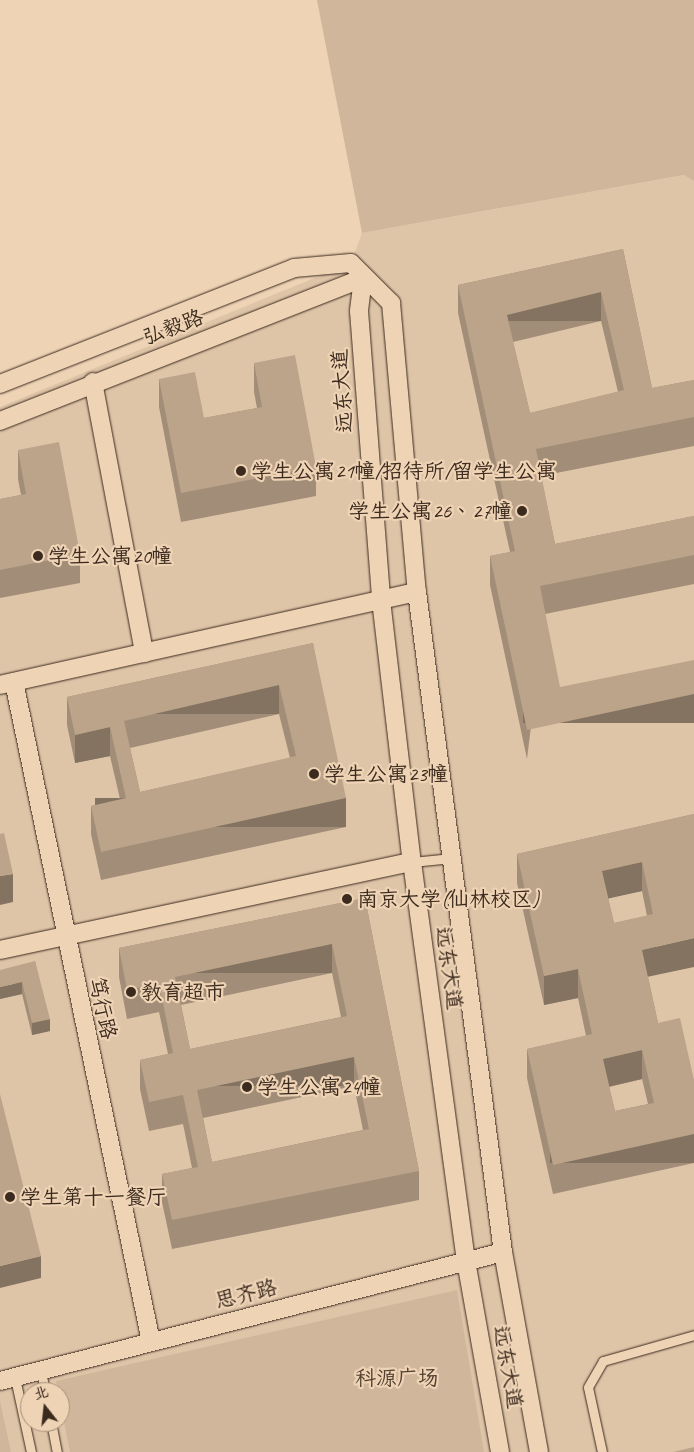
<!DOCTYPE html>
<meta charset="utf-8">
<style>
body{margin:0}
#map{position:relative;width:694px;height:1452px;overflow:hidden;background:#eed3b5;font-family:Caveat,"LXGW WenKai TC",sans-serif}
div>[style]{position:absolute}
.built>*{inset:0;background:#dfc5a8}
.green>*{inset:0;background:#d0b79c}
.roads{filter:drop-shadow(0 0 1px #3b2a1e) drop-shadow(0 0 1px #3b2a1e)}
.service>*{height:9px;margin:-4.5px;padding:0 4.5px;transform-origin:4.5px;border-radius:4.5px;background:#eed3b5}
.minor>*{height:18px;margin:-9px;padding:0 9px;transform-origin:9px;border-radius:9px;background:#eed3b5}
.wall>*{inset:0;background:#a28d78}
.shaded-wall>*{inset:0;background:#847361;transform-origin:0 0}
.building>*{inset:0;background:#bca48b}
.dots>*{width:14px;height:14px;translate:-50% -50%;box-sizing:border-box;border:2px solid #eed3b5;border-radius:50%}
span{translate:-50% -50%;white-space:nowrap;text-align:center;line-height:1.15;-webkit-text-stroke:4.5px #eed3b5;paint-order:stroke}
.street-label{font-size:21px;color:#3b2a1e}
.poi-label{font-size:21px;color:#3b2a1e}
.left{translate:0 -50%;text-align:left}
.right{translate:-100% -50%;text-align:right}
.park-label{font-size:21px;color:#513f31}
.north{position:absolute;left:20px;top:1382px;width:50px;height:50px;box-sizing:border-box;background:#eed3b5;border:1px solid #a68f79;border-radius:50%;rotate:344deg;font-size:14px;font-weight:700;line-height:20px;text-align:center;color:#3b2a1e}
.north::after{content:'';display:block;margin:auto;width:18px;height:22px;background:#3b2a1e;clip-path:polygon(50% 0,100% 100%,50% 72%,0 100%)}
</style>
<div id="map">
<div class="built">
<div style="clip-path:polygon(evenodd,685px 175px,694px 181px,694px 1452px,0 1452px,0 407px,351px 263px,362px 233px,685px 175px,30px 1392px,60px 1392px,60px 1422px,30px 1422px,30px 1392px)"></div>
</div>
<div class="green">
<div style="clip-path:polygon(317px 0,694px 0,694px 181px,684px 175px,362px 233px)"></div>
<div style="clip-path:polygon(457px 1290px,484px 1452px,70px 1452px,56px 1381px)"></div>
<div style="clip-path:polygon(0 1401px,11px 1452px,0 1452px)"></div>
</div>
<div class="roads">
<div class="service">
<div style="left:412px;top:862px;width:40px;rotate:-5.7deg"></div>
<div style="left:41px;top:1371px;width:21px;rotate:79deg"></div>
<div style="left:15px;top:1378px;width:76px;rotate:77.8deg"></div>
<div style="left:51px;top:1422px;width:31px;rotate:79deg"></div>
<div style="left:602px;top:1452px;width:66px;rotate:-102.2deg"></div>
<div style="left:588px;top:1387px;width:30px;rotate:-60deg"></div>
<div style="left:603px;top:1361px;width:95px;rotate:-15.9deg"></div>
</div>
<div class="minor">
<div style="left:363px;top:278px;width:33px;rotate:97deg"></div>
<div style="left:359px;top:311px;width:290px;rotate:85.6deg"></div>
<div style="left:381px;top:600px;width:264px;rotate:83.3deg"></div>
<div style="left:412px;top:862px;width:403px;rotate:82.3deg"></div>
<div style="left:466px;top:1261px;width:194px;rotate:79.9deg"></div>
<div style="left:93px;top:382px;width:276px;rotate:79.3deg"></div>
<div style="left:0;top:384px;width:316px;rotate:-21.5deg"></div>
<div style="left:294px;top:268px;width:57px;rotate:-5deg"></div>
<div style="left:351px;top:263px;width:57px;rotate:45deg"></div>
<div style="left:391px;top:303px;width:290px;rotate:84.9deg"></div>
<div style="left:417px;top:592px;width:666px;rotate:82.58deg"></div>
<div style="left:503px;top:1252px;width:203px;rotate:79.8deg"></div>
<div style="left:0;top:421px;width:390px;rotate:-21.5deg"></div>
<div style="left:14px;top:682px;width:674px;rotate:78.27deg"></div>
<div style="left:0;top:685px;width:427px;rotate:-12.6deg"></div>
<div style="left:0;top:950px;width:421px;rotate:-12.1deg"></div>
<div style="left:0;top:1381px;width:519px;rotate:-14.38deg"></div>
</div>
</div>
<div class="wall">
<div style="clip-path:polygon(evenodd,623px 249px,652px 388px,694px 380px,694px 446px,541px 476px,555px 544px,694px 516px,694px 584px,545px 614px,527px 759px,490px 585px,490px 556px,510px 552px,458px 313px,458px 285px,623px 249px,601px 321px,618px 392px,530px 413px,513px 342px,601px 321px)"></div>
<div style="clip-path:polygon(254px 363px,316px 467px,316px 496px,181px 522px,159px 407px,159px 379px,204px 418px,257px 408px,254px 392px)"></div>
<div style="clip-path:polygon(18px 450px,80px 554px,80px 583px,0 598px,0 499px,21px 495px,18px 479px)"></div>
<div style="clip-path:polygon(evenodd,313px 643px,346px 827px,101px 880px,91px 834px,91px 806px,120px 799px,110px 756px,75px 763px,67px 725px,67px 697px,313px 643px,279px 714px,290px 758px,140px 792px,130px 748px,279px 714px)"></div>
<div style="clip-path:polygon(evenodd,694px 814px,648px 977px,658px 1023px,694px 1080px,694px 1163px,553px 1194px,527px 1078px,527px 1049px,586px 1036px,578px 998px,544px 1005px,517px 883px,517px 854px,694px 814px,642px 891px,647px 916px,614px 923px,608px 898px,642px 891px,694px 814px,642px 1079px,648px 1104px,615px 1111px,609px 1087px,642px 1079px)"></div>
<div style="clip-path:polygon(evenodd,365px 898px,419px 1171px,419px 1200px,172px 1249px,162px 1202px,162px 1174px,192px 1168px,183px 1124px,149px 1131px,140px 1089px,140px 1060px,168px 1054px,159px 1012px,127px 1019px,119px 977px,119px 948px,365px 898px,332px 973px,341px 1017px,190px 1049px,181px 1005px,332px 973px,365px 898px,354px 1086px,363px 1130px,212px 1162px,203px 1118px,354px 1086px)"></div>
<div style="clip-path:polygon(35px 961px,50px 1031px,32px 1035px,22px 994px,0 999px)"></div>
</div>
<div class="shaded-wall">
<div style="left:601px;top:292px;width:29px;height:97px;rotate:90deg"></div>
<div style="left:279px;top:685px;width:29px;height:159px;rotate:90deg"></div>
<div style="left:694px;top:694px;width:29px;height:171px;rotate:90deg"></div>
<div style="clip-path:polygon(110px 727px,110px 756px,75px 763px,75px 735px)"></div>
<div style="left:346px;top:798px;width:29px;height:251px;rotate:90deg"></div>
<div style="clip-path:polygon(642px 862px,642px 891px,602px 900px,602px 871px)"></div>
<div style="clip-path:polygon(13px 874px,13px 902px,0 905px,0 876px)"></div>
<div style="clip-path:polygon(694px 938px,694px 967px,642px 978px,642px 950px)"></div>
<div style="left:332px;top:944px;width:29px;height:160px;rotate:90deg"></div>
<div style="clip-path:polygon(578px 969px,578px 998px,544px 1005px,544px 976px)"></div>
<div style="clip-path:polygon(22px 982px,22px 994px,0 999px,0 987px)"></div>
<div style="clip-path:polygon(50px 1019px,50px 1031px,32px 1035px,32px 1023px)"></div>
<div style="clip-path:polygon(642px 1050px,642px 1079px,603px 1088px,603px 1059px)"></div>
<div style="left:354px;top:1057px;width:29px;height:160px;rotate:90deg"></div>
<div style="left:694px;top:1134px;width:29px;height:144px;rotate:90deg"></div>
<div style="clip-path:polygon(41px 1256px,41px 1278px,0 1288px,0 1266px)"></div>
</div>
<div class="building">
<div style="clip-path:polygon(evenodd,623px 249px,652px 388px,694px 380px,694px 417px,536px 449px,555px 544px,694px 516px,694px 555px,540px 586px,560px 687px,694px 660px,694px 694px,527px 730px,490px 556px,515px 551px,458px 285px,623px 249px,601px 292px,624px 390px,530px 413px,507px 315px,601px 292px)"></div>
<div style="clip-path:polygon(295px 355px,316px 467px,181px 493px,159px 379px,195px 372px,204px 418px,262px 407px,254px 363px)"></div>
<div style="clip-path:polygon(59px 442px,80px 554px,0 570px,0 499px,26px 494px,18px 450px)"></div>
<div style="clip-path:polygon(evenodd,313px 643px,346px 798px,101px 852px,91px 806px,126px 798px,110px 727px,75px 735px,67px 697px,313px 643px,279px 685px,296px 756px,140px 792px,124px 721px,279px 685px)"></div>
<div style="clip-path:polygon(evenodd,694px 814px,694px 938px,642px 950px,658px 1023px,680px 1018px,694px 1080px,694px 1134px,553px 1165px,527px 1049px,592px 1034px,578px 969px,544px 976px,517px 854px,694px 814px,642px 862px,653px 914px,614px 923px,602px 871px,642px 862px,694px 814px,642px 1050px,654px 1103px,615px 1111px,603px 1059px,642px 1050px)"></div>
<div style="clip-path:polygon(4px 833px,13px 874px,0 876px,0 834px)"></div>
<div style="clip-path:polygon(evenodd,365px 898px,419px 1171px,172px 1220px,162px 1174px,198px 1167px,183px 1095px,149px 1102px,140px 1060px,173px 1053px,159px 983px,127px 990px,119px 948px,365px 898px,332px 944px,347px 1016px,190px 1049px,175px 977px,332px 944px,365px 898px,354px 1057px,369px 1129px,212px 1162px,197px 1090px,354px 1057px)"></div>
<div style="clip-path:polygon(35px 961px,50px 1019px,32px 1023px,22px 982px,0 987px,0 970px)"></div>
<div style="clip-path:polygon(0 1094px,41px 1256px,0 1266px)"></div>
<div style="clip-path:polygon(694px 1447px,694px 1452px,673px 1452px)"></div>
</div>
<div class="dots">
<div style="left:241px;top:471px;background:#3b2a1e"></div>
<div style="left:522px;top:511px;background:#3b2a1e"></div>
<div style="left:38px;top:556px;background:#3b2a1e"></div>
<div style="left:314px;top:774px;background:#3b2a1e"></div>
<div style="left:347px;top:899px;background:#3b2a1e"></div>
<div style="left:131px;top:992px;background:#3b2a1e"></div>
<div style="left:247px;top:1087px;background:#3b2a1e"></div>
<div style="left:10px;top:1197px;background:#3b2a1e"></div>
</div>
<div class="street-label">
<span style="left:173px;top:327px;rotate:-21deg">弘毅路</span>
<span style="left:342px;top:391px;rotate:-94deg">远东大道</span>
<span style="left:449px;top:968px;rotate:82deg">远东大道</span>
<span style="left:103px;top:1008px;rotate:78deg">笃行路</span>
<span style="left:246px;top:1294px;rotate:-14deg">思齐路</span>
<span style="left:508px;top:1367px;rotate:80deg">远东大道</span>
</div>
<div class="poi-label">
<span class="left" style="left:251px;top:471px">学生公寓21幢/招待所/留学生公寓</span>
<span class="right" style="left:512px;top:511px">学生公寓26、27幢</span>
<span class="left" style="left:48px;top:556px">学生公寓20幢</span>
<span class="left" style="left:324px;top:774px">学生公寓23幢</span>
<span class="left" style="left:357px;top:899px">南京大学(仙林校区)</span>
<span class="left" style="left:141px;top:992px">教育超市</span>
<span class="left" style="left:257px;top:1087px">学生公寓24幢</span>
<span class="left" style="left:20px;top:1197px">学生第十一餐厅</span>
</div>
<div class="park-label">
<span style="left:397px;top:1378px">科源广场</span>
</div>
<div class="north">北</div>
</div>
